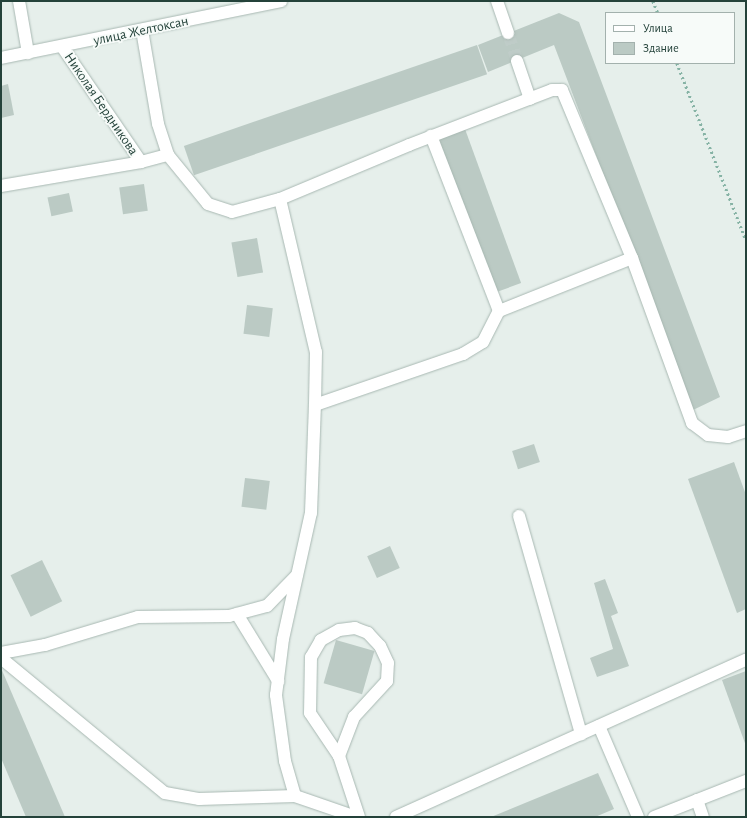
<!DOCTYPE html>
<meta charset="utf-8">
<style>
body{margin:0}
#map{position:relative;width:747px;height:818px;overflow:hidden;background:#e6efeb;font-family:"Alegreya Sans",sans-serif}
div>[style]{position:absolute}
.building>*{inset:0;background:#bbcac4;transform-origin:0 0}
.minor-tunnel>*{height:12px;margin-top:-6px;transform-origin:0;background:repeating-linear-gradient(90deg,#bfccc8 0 12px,transparent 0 18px)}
.path>*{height:2.5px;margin-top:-1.25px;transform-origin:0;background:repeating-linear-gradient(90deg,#86b3a5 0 2px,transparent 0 5px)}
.roads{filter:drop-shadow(0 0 1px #a8b8b2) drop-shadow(0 0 1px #a8b8b2)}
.minor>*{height:12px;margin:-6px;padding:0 6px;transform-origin:6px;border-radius:6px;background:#fff}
span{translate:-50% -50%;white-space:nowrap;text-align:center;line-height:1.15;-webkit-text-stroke:3.5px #f7fbf9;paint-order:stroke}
.street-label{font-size:14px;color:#24423a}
.frame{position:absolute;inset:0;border:2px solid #24423a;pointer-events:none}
.legend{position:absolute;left:605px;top:12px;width:130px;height:52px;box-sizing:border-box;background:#f7fbf9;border:1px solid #a3b1ad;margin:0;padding:5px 7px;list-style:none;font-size:12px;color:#24423a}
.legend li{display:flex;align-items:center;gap:8px;height:20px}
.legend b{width:20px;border:1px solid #a3b1ad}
</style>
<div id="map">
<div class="building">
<div style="clip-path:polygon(559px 13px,579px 22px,720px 397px,693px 410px,554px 45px,488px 72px,478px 45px)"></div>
<div style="left:477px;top:45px;width:31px;height:310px;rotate:71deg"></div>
<div style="clip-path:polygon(8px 84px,14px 115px,1px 118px,1px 86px)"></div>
<div style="left:465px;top:129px;width:164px;height:29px;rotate:70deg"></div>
<div style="left:144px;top:184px;width:27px;height:25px;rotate:82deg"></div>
<div style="left:69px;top:193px;width:19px;height:22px;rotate:78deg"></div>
<div style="left:257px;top:238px;width:35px;height:26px;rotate:80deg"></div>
<div style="left:247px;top:305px;width:26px;height:29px;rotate:7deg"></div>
<div style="left:534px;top:444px;width:19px;height:23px;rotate:72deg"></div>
<div style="clip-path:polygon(734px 462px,746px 495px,746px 609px,737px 613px,688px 479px)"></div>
<div style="left:245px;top:478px;width:25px;height:29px;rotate:7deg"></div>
<div style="left:390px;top:546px;width:24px;height:25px;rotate:66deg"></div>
<div style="left:42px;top:560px;width:46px;height:35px;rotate:64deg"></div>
<div style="clip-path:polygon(605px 579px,618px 613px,611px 616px,629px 666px,597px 677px,590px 658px,613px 649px,594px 583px)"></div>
<div style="left:336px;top:640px;width:40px;height:45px;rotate:16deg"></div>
<div style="clip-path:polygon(1px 668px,65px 817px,26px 817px,1px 758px)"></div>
<div style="clip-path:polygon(746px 671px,746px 746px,722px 680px)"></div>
<div style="clip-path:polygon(598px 773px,614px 809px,595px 817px,491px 817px)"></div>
</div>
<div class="minor-tunnel">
<div style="left:508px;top:33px;width:29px;rotate:72deg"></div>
</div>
<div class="path">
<div style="left:653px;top:1px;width:13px;rotate:67deg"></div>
<div style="left:677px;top:63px;width:190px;rotate:68.7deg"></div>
</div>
<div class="roads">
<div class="minor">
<div style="left:19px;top:1px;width:53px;rotate:80.2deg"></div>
<div style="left:497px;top:1px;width:34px;rotate:71deg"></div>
<div style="left:142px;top:30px;width:95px;rotate:80.3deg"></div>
<div style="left:158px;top:124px;width:33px;rotate:72deg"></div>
<div style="left:168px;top:155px;width:63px;rotate:50.8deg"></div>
<div style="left:208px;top:204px;width:25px;rotate:18deg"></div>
<div style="left:232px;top:212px;width:50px;rotate:-15.2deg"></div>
<div style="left:280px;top:199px;width:140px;rotate:-22.7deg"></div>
<div style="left:409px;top:145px;width:153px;rotate:-21deg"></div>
<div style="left:552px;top:90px;width:10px"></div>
<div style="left:562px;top:90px;width:182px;rotate:67.4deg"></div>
<div style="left:632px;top:258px;width:176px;rotate:70deg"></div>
<div style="left:692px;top:423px;width:20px;rotate:37deg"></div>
<div style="left:708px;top:435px;width:20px;rotate:6deg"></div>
<div style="left:728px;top:437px;width:19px;rotate:-18deg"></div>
<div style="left:1px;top:58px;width:286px;rotate:-11.5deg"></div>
<div style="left:517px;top:61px;width:40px;rotate:71.1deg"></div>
<div style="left:141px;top:162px;width:28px;rotate:-15deg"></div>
<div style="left:1px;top:186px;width:142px;rotate:-9.7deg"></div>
<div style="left:141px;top:162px;width:138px;rotate:-124.4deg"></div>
<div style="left:280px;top:199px;width:157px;rotate:76.8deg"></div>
<div style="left:316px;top:352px;width:53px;rotate:91.1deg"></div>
<div style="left:499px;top:311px;width:143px;rotate:-21.7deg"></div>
<div style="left:519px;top:516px;width:227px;rotate:74.1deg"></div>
<div style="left:237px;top:614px;width:79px;rotate:58.5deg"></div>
<div style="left:1px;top:653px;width:45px;rotate:-10.3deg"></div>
<div style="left:45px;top:645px;width:97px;rotate:-16.8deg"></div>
<div style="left:138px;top:617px;width:91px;rotate:-0.6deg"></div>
<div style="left:229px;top:616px;width:39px;rotate:-15deg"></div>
<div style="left:267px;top:606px;width:43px;rotate:-45.9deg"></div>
<div style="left:1px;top:658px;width:212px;rotate:39.5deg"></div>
<div style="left:165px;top:793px;width:35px;rotate:10deg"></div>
<div style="left:199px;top:799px;width:96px;rotate:-1.8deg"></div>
<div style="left:295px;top:796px;width:65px;rotate:19deg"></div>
<div style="left:599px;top:726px;width:99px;rotate:66.8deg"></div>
<div style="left:339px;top:756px;width:42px;rotate:-69deg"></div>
<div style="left:354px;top:717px;width:49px;rotate:-47.5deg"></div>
<div style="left:387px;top:681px;width:18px;rotate:-87deg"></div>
<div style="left:388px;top:663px;width:19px;rotate:-115deg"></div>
<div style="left:380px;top:646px;width:18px;rotate:-133deg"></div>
<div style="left:368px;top:633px;width:14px;rotate:-159deg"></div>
<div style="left:355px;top:628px;width:16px;rotate:173deg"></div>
<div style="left:339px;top:630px;width:21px;rotate:151deg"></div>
<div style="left:321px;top:640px;width:20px;rotate:120deg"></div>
<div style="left:311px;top:657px;width:56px;rotate:91deg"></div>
<div style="left:310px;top:713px;width:52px;rotate:56deg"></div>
<div style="left:339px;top:756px;width:64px;rotate:71.8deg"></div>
<div style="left:295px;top:796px;width:36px;rotate:-106deg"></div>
<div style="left:285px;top:761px;width:67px;rotate:-97.8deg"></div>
<div style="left:276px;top:695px;width:56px;rotate:-82.9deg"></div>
<div style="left:283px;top:639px;width:129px;rotate:-77.5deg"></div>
<div style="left:311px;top:513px;width:108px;rotate:-87.9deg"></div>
<div style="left:315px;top:405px;width:157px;rotate:-19deg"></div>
<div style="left:463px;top:354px;width:23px;rotate:-31deg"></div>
<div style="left:483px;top:342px;width:35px;rotate:-63deg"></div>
<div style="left:499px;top:311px;width:188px;rotate:-111.2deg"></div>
<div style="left:697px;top:800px;width:18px;rotate:71deg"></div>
<div style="left:396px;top:817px;width:384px;rotate:-24.2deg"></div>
<div style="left:654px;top:817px;width:99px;rotate:-21.4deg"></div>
</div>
</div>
<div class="street-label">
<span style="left:141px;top:31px;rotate:-12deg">улица Желтоксан</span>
<span style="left:101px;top:104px;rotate:56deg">Николая Бердникова</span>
</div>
<div class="frame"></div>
<ul class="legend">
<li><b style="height:5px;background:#fff"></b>Улица</li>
<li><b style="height:11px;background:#bbcac4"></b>Здание</li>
</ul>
</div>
